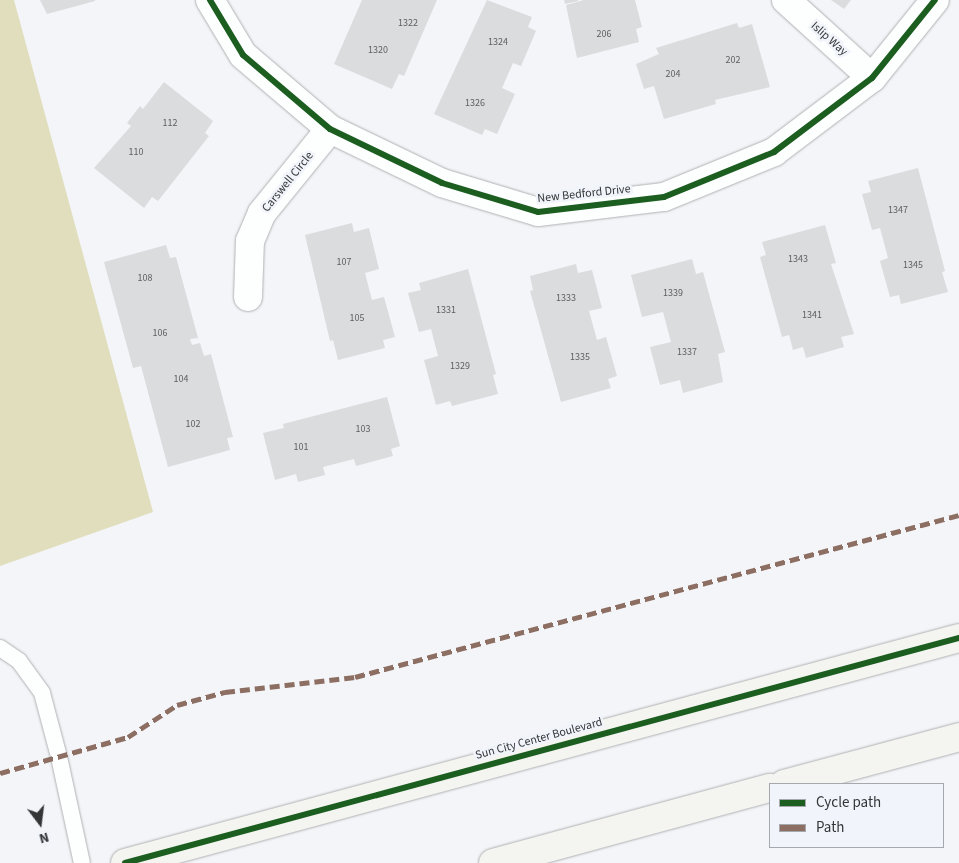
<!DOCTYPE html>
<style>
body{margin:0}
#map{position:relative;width:959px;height:863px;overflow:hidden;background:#f3f5f8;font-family:"Source Sans 3",sans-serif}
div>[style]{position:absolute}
.green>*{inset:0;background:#e1debd}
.building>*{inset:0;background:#dadcde}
.roads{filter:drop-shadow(0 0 1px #b0b1b3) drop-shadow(0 0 1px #b0b1b3)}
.service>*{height:16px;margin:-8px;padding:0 8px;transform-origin:8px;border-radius:8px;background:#fdfefe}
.minor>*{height:28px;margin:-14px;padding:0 14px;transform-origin:14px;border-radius:14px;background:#fdfefe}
.secondary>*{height:28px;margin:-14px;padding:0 14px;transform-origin:14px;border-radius:14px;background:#f4f4f0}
.quiet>*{height:5px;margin-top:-2.5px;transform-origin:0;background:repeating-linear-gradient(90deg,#8d6e63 0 10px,transparent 0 15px)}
.cycleway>*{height:6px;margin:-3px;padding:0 3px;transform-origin:3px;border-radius:3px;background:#1b5e20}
span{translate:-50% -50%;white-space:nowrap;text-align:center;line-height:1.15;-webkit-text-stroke:5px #f1f4fa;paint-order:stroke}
.number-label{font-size:10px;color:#5e6062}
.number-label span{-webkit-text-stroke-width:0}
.street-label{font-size:12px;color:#333537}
.legend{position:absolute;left:769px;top:783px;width:175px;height:65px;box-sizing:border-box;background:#f1f4fa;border:1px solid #a5a8ac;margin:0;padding:6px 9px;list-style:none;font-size:15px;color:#333537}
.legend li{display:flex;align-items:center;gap:10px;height:25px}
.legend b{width:25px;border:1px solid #a5a8ac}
.north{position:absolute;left:15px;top:798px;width:50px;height:50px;-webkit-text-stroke:4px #f1f4fa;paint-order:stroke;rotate:165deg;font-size:14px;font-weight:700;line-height:20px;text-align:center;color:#333537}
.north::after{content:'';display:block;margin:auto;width:18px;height:22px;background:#333537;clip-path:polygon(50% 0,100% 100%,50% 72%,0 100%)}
</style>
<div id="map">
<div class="green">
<div style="clip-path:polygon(0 0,14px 0,153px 512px,0 566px)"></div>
</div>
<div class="building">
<div style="clip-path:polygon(40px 0,95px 0,95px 1px,47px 14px)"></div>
<div style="clip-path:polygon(362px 0,437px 0,404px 76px,399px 74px,392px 89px,334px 64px)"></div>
<div style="clip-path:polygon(487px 0,532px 17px,528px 27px,536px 31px,521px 66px,513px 63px,502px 88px,515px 94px,497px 134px,485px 129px,482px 135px,434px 114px)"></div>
<div style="clip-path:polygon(564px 0,578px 0,578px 1px,565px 4px)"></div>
<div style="clip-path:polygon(584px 0,635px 0,642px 27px,636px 29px,639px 42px,577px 58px,566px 5px)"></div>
<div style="clip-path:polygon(831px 0,851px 0,844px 9px)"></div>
<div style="clip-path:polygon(737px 23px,739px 28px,752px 24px,770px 87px,715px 100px,716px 104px,664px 119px,654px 86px,644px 89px,636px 64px,659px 54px,656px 48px)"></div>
<div style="clip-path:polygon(164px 82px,213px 121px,205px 133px,209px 136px,158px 201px,152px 197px,144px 208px,94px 168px,131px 126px,127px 123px,140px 106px,143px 109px)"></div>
<div style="clip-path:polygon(918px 168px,945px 271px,942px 272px,948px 292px,901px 304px,899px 295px,890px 297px,880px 261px,888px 258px,880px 228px,872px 230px,862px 194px,871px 192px,868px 181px)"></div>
<div style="clip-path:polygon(352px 223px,354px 232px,369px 228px,379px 269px,365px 273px,372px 300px,384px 297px,395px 337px,383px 340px,385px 348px,338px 360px,333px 340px,330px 341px,305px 235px)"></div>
<div style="clip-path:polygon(825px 225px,836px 263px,831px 264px,854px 334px,841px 337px,844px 347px,806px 358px,803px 347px,793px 350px,789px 335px,782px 337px,760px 257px,766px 255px,762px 242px)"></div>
<div style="clip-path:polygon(166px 245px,170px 258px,176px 257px,198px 338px,190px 339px,192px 345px,200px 343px,204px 356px,211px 354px,233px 437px,227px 438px,230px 450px,168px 467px,141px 366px,133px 368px,104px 262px)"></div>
<div style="clip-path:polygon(692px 259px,696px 274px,703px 272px,725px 352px,718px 354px,723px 382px,683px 393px,680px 380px,660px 385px,650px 347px,671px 342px,663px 312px,642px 317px,631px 275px)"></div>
<div style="clip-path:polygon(576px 264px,578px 273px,592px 270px,602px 308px,589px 311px,597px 340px,606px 337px,617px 376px,608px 379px,611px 388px,561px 402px,530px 291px,533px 290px,530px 276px)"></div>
<div style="clip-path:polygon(468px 269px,496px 374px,493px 375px,498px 394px,452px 406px,450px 401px,436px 405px,424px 360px,438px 356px,431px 329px,419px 332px,408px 293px,421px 290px,419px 283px)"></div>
<div style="clip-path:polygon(387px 397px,400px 446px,391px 449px,393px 456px,356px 466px,354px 459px,323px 467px,325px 475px,298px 482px,296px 474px,275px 480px,263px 433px,284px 428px,283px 424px)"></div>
</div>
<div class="roads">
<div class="service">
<div style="left:0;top:648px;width:23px;rotate:34deg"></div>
<div style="left:19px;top:661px;width:39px;rotate:54deg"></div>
<div style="left:42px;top:693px;width:66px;rotate:75.1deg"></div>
<div style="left:59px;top:757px;width:108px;rotate:77.8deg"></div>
</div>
<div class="minor">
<div style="left:210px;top:0;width:64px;rotate:59deg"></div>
<div style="left:243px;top:55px;width:114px;rotate:40.4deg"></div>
<div style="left:330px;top:129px;width:124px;rotate:25.7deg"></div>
<div style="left:442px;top:183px;width:100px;rotate:16.8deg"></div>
<div style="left:538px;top:212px;width:127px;rotate:-6.8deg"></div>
<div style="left:664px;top:197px;width:119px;rotate:-22.2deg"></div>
<div style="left:774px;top:152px;width:123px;rotate:-37.1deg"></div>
<div style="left:872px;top:78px;width:100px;rotate:-51.1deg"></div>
<div style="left:786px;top:0;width:116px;rotate:42.2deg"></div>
<div style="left:248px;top:297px;width:56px;rotate:-88deg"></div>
<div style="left:250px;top:241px;width:30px;rotate:-67deg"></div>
<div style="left:262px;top:213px;width:108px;rotate:-51deg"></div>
</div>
<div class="secondary">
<div style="left:784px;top:784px;width:181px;rotate:-15deg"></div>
<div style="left:125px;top:863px;width:864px;rotate:-15.1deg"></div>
<div style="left:493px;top:863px;width:287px;rotate:-15.2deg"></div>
</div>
</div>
<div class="quiet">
<div style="left:0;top:773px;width:133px;rotate:-15.7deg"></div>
<div style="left:128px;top:737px;width:59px;rotate:-33.1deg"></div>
<div style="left:177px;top:705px;width:50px;rotate:-15.2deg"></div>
<div style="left:225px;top:692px;width:131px;rotate:-6.6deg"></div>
<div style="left:355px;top:677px;width:625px;rotate:-15.01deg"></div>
</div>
<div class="cycleway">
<div style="left:210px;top:0;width:64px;rotate:59deg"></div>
<div style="left:243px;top:55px;width:114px;rotate:40.4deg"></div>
<div style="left:330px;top:129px;width:124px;rotate:25.7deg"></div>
<div style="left:442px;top:183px;width:100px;rotate:16.8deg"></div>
<div style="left:538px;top:212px;width:127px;rotate:-6.8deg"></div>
<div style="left:664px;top:197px;width:119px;rotate:-22.2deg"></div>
<div style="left:774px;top:152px;width:123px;rotate:-37.1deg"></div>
<div style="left:872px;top:78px;width:100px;rotate:-51.1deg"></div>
<div style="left:125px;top:863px;width:864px;rotate:-15.1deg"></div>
</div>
<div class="number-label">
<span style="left:408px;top:24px">1322</span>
<span style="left:604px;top:35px">206</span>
<span style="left:498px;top:43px">1324</span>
<span style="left:378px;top:51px">1320</span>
<span style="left:733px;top:61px">202</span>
<span style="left:673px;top:75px">204</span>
<span style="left:475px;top:104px">1326</span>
<span style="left:170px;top:124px">112</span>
<span style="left:136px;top:153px">110</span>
<span style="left:898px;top:211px">1347</span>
<span style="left:798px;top:260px">1343</span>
<span style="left:344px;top:263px">107</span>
<span style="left:913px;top:266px">1345</span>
<span style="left:145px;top:279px">108</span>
<span style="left:673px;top:294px">1339</span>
<span style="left:566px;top:299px">1333</span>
<span style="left:446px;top:311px">1331</span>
<span style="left:812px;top:316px">1341</span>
<span style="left:357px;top:319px">105</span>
<span style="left:160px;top:334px">106</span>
<span style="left:687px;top:353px">1337</span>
<span style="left:580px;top:358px">1335</span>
<span style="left:460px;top:367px">1329</span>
<span style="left:181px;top:380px">104</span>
<span style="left:193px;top:425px">102</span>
<span style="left:363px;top:430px">103</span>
<span style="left:301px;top:448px">101</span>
</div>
<div class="street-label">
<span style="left:829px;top:39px;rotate:42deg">Islip Way</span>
<span style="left:288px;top:182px;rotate:-51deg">Carswell Circle</span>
<span style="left:584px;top:194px;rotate:-6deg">New Bedford Drive</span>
<span style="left:539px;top:739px;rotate:-15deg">Sun City Center Boulevard</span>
</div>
<ul class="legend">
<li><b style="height:6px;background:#1b5e20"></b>Cycle path</li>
<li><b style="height:6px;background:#8d6e63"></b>Path</li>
</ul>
<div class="north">N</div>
</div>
